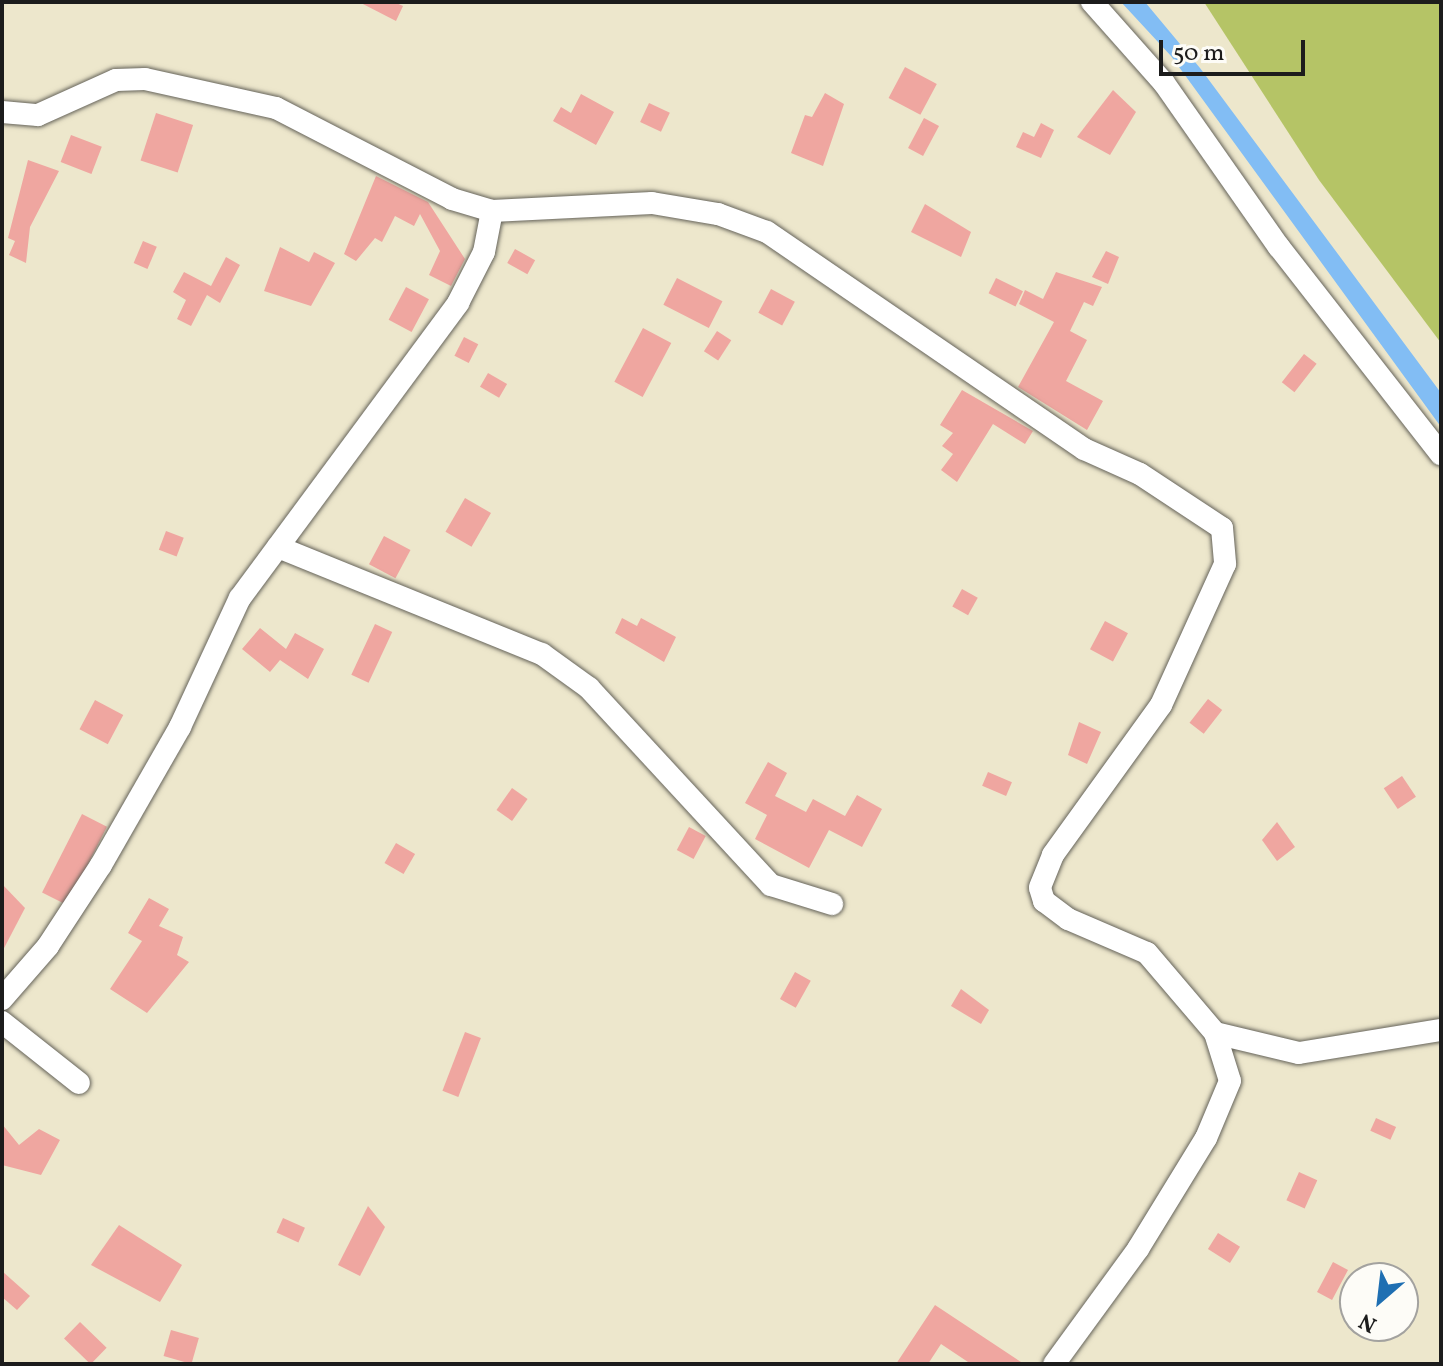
<!DOCTYPE html>
<style>
body{margin:0}
#map{position:relative;width:1443px;height:1366px;overflow:hidden;background:#ede7cc;font-family:Vollkorn,serif}
div>[style]{position:absolute}
.green>*{inset:0;background:#b5c466}
.water>*{inset:0;background:#82bdf4}
.building>*{inset:0;background:#efa6a0;transform-origin:0 0}
.roads{filter:drop-shadow(0 0 2px #65635a) drop-shadow(0 0 2px #65635a)}
.street>*{height:22px;margin:-11px;padding:0 11px;transform-origin:11px;border-radius:11px;background:#fff}
span{translate:-50% -50%;white-space:nowrap;text-align:center;line-height:1.15;-webkit-text-stroke:6px #fdfcf7;paint-order:stroke}
.frame{position:absolute;inset:0;border:4px solid #1c1c1c;pointer-events:none}
.north{position:absolute;left:1339px;top:1262px;width:80px;height:80px;box-sizing:border-box;background:#fdfcf7;border:2px solid #a3a29f;border-radius:50%;rotate:208deg;font-size:22px;font-weight:700;line-height:32px;text-align:center;color:#1c1c1c}
.north::after{content:'';display:block;margin:auto;width:28px;height:36px;background:#1f6fb2;clip-path:polygon(50% 0,100% 100%,50% 72%,0 100%)}
.scale{position:absolute;left:1159px;top:40px;width:146px;height:36px;box-sizing:border-box;border:4px solid #1c1c1c;border-top:0;padding-left:10px;font-size:24px;line-height:28px;white-space:nowrap;color:#1c1c1c;-webkit-text-stroke:6px #fdfcf7;paint-order:stroke}
</style>
<div id="map">
<div class="green">
<div style="clip-path:polygon(1204px 2px,1441px 2px,1441px 343px,1319px 180px)"></div>
</div>
<div class="water">
<div style="clip-path:polygon(1121px 2px,1145px 2px,1200px 68px,1441px 393px,1441px 427px,1171px 56px)"></div>
</div>
<div class="building">
<div style="clip-path:polygon(359px 2px,394px 2px,403px 6px,396px 21px)"></div>
<div style="left:905px;top:67px;width:36px;height:35px;rotate:28deg"></div>
<div style="clip-path:polygon(1113px 90px,1136px 112px,1110px 155px,1077px 137px)"></div>
<div style="clip-path:polygon(825px 93px,844px 104px,823px 166px,791px 153px,805px 115px,812px 117px)"></div>
<div style="clip-path:polygon(581px 94px,614px 112px,596px 145px,553px 121px,561px 107px,571px 113px)"></div>
<div style="left:649px;top:103px;width:23px;height:21px;rotate:25deg"></div>
<div style="left:156px;top:113px;width:39px;height:50px;rotate:18deg"></div>
<div style="left:924px;top:118px;width:17px;height:34px;rotate:28deg"></div>
<div style="clip-path:polygon(1041px 123px,1054px 130px,1041px 158px,1016px 147px,1023px 132px,1034px 137px)"></div>
<div style="left:71px;top:135px;width:33px;height:29px;rotate:21deg"></div>
<div style="clip-path:polygon(28px 160px,59px 171px,30px 227px,26px 263px,9px 255px,15px 241px,8px 238px)"></div>
<div style="clip-path:polygon(376px 176px,428px 202px,465px 259px,451px 286px,429px 275px,440px 251px,420px 214px,414px 226px,395px 216px,382px 242px,375px 238px,356px 261px,344px 254px)"></div>
<div style="clip-path:polygon(925px 204px,971px 232px,961px 257px,911px 232px)"></div>
<div style="left:143px;top:241px;width:15px;height:24px;rotate:23deg"></div>
<div style="clip-path:polygon(280px 247px,309px 262px,314px 252px,335px 263px,311px 306px,264px 291px)"></div>
<div style="left:515px;top:249px;width:23px;height:16px;rotate:29deg"></div>
<div style="clip-path:polygon(1106px 251px,1119px 257px,1108px 284px,1092px 277px)"></div>
<div style="clip-path:polygon(226px 257px,240px 265px,220px 303px,207px 295px,191px 326px,177px 319px,186px 300px,173px 292px,184px 272px,211px 286px)"></div>
<div style="clip-path:polygon(1056px 272px,1102px 287px,1093px 306px,1084px 302px,1070px 331px,1087px 340px,1066px 381px,1103px 401px,1087px 430px,1018px 387px,1054px 322px,1019px 304px,1025px 290px,1043px 299px)"></div>
<div style="left:677px;top:278px;width:51px;height:30px;rotate:27deg"></div>
<div style="left:996px;top:278px;width:30px;height:17px;rotate:26deg"></div>
<div style="left:406px;top:287px;width:26px;height:37px;rotate:28deg"></div>
<div style="left:771px;top:289px;width:27px;height:27px;rotate:28deg"></div>
<div style="left:643px;top:328px;width:32px;height:61px;rotate:28deg"></div>
<div style="left:717px;top:331px;width:17px;height:24px;rotate:33deg"></div>
<div style="left:464px;top:337px;width:16px;height:21px;rotate:27deg"></div>
<div style="left:1304px;top:354px;width:16px;height:36px;rotate:38deg"></div>
<div style="left:488px;top:373px;width:22px;height:16px;rotate:30deg"></div>
<div style="clip-path:polygon(962px 390px,1033px 431px,1025px 444px,993px 424px,957px 482px,941px 470px,953px 454px,942px 446px,953px 433px,940px 425px)"></div>
<div style="left:465px;top:498px;width:30px;height:39px;rotate:30deg"></div>
<div style="left:166px;top:531px;width:19px;height:20px;rotate:21deg"></div>
<div style="left:384px;top:536px;width:30px;height:32px;rotate:28deg"></div>
<div style="left:962px;top:589px;width:18px;height:20px;rotate:29deg"></div>
<div style="clip-path:polygon(622px 618px,637px 626px,641px 618px,676px 637px,664px 662px,615px 633px)"></div>
<div style="left:1105px;top:621px;width:26px;height:32px;rotate:28deg"></div>
<div style="left:375px;top:624px;width:19px;height:56px;rotate:25deg"></div>
<div style="clip-path:polygon(260px 628px,286px 649px,295px 633px,324px 649px,308px 679px,280px 660px,270px 672px,242px 649px)"></div>
<div style="left:1208px;top:699px;width:18px;height:30px;rotate:38deg"></div>
<div style="left:95px;top:700px;width:32px;height:33px;rotate:28deg"></div>
<div style="clip-path:polygon(1079px 722px,1101px 732px,1087px 764px,1068px 755px)"></div>
<div style="clip-path:polygon(768px 762px,787px 773px,775px 796px,806px 812px,813px 799px,845px 816px,857px 795px,882px 809px,862px 847px,829px 830px,809px 868px,755px 839px,767px 815px,745px 803px)"></div>
<div style="left:988px;top:772px;width:26px;height:15px;rotate:23deg"></div>
<div style="left:1402px;top:776px;width:25px;height:22px;rotate:56deg"></div>
<div style="left:512px;top:788px;width:19px;height:27px;rotate:35deg"></div>
<div style="left:82px;top:814px;width:28px;height:88px;rotate:27deg"></div>
<div style="clip-path:polygon(1277px 822px,1295px 847px,1277px 861px,1262px 840px)"></div>
<div style="left:689px;top:827px;width:19px;height:26px;rotate:28deg"></div>
<div style="left:396px;top:843px;width:22px;height:23px;rotate:30deg"></div>
<div style="clip-path:polygon(2px 884px,25px 908px,2px 952px)"></div>
<div style="clip-path:polygon(149px 898px,169px 909px,159px 926px,183px 937px,177px 955px,189px 962px,147px 1013px,110px 989px,142px 941px,128px 933px)"></div>
<div style="left:795px;top:972px;width:18px;height:31px;rotate:29deg"></div>
<div style="clip-path:polygon(961px 989px,989px 1010px,981px 1024px,951px 1006px)"></div>
<div style="left:465px;top:1032px;width:17px;height:63px;rotate:21deg"></div>
<div style="left:1376px;top:1118px;width:22px;height:14px;rotate:24deg"></div>
<div style="clip-path:polygon(2px 1124px,19px 1145px,39px 1129px,60px 1140px,41px 1175px,2px 1165px)"></div>
<div style="left:1299px;top:1172px;width:20px;height:31px;rotate:24deg"></div>
<div style="clip-path:polygon(368px 1206px,385px 1227px,360px 1276px,338px 1265px)"></div>
<div style="left:283px;top:1218px;width:24px;height:16px;rotate:24deg"></div>
<div style="clip-path:polygon(119px 1225px,182px 1265px,160px 1302px,91px 1265px)"></div>
<div style="left:1218px;top:1233px;width:26px;height:19px;rotate:32deg"></div>
<div style="left:1333px;top:1262px;width:17px;height:34px;rotate:28deg"></div>
<div style="clip-path:polygon(2px 1271px,30px 1296px,17px 1310px,2px 1297px)"></div>
<div style="clip-path:polygon(935px 1305px,1024px 1364px,971px 1364px,941px 1344px,928px 1364px,896px 1364px)"></div>
<div style="left:80px;top:1322px;width:37px;height:23px;rotate:44deg"></div>
<div style="left:171px;top:1330px;width:29px;height:27px;rotate:16deg"></div>
</div>
<div class="roads">
<div class="street">
<div style="left:1092px;top:2px;width:108px;rotate:48.4deg"></div>
<div style="left:1164px;top:83px;width:200px;rotate:55deg"></div>
<div style="left:1279px;top:247px;width:263px;rotate:52deg"></div>
<div style="left:2px;top:112px;width:36px;rotate:5deg"></div>
<div style="left:38px;top:115px;width:85px;rotate:-24.2deg"></div>
<div style="left:116px;top:80px;width:29px;rotate:-2deg"></div>
<div style="left:145px;top:79px;width:134px;rotate:12.5deg"></div>
<div style="left:276px;top:108px;width:198px;rotate:27.3deg"></div>
<div style="left:452px;top:199px;width:42px;rotate:16.7deg"></div>
<div style="left:492px;top:211px;width:160px;rotate:-2.9deg"></div>
<div style="left:652px;top:203px;width:67px;rotate:9.5deg"></div>
<div style="left:718px;top:214px;width:52px;rotate:20.2deg"></div>
<div style="left:767px;top:232px;width:384px;rotate:34.4deg"></div>
<div style="left:1084px;top:449px;width:61px;rotate:24.1deg"></div>
<div style="left:1140px;top:474px;width:98px;rotate:33.4deg"></div>
<div style="left:1222px;top:528px;width:36px;rotate:85deg"></div>
<div style="left:1225px;top:564px;width:155px;rotate:114.4deg"></div>
<div style="left:1161px;top:705px;width:185px;rotate:125.8deg"></div>
<div style="left:1053px;top:855px;width:35px;rotate:112deg"></div>
<div style="left:1040px;top:888px;width:14px;rotate:73deg"></div>
<div style="left:1044px;top:901px;width:30px;rotate:37deg"></div>
<div style="left:1068px;top:919px;width:86px;rotate:23.3deg"></div>
<div style="left:1147px;top:953px;width:105px;rotate:49.6deg"></div>
<div style="left:1215px;top:1033px;width:50px;rotate:72.6deg"></div>
<div style="left:1230px;top:1081px;width:62px;rotate:112.8deg"></div>
<div style="left:1206px;top:1138px;width:130px;rotate:121.5deg"></div>
<div style="left:1138px;top:1249px;width:142px;rotate:126.1deg"></div>
<div style="left:278px;top:547px;width:285px;rotate:22.1deg"></div>
<div style="left:542px;top:654px;width:58px;rotate:35.9deg"></div>
<div style="left:589px;top:688px;width:268px;rotate:47.3deg"></div>
<div style="left:771px;top:885px;width:64px;rotate:17.3deg"></div>
<div style="left:2px;top:999px;width:70px;rotate:-49deg"></div>
<div style="left:48px;top:946px;width:97px;rotate:-56.8deg"></div>
<div style="left:101px;top:865px;width:159px;rotate:-60.2deg"></div>
<div style="left:180px;top:727px;width:142px;rotate:-65.1deg"></div>
<div style="left:240px;top:598px;width:367px;rotate:-53.5deg"></div>
<div style="left:458px;top:303px;width:57px;rotate:-63deg"></div>
<div style="left:484px;top:252px;width:42px;rotate:-79deg"></div>
<div style="left:2px;top:1022px;width:98px;rotate:38.4deg"></div>
<div style="left:1215px;top:1033px;width:86px;rotate:13.4deg"></div>
<div style="left:1299px;top:1053px;width:144px;rotate:-9.2deg"></div>
</div>
</div>
<div class="frame"></div>
<div class="north">N</div>
<div class="scale">50 m</div>
</div>
